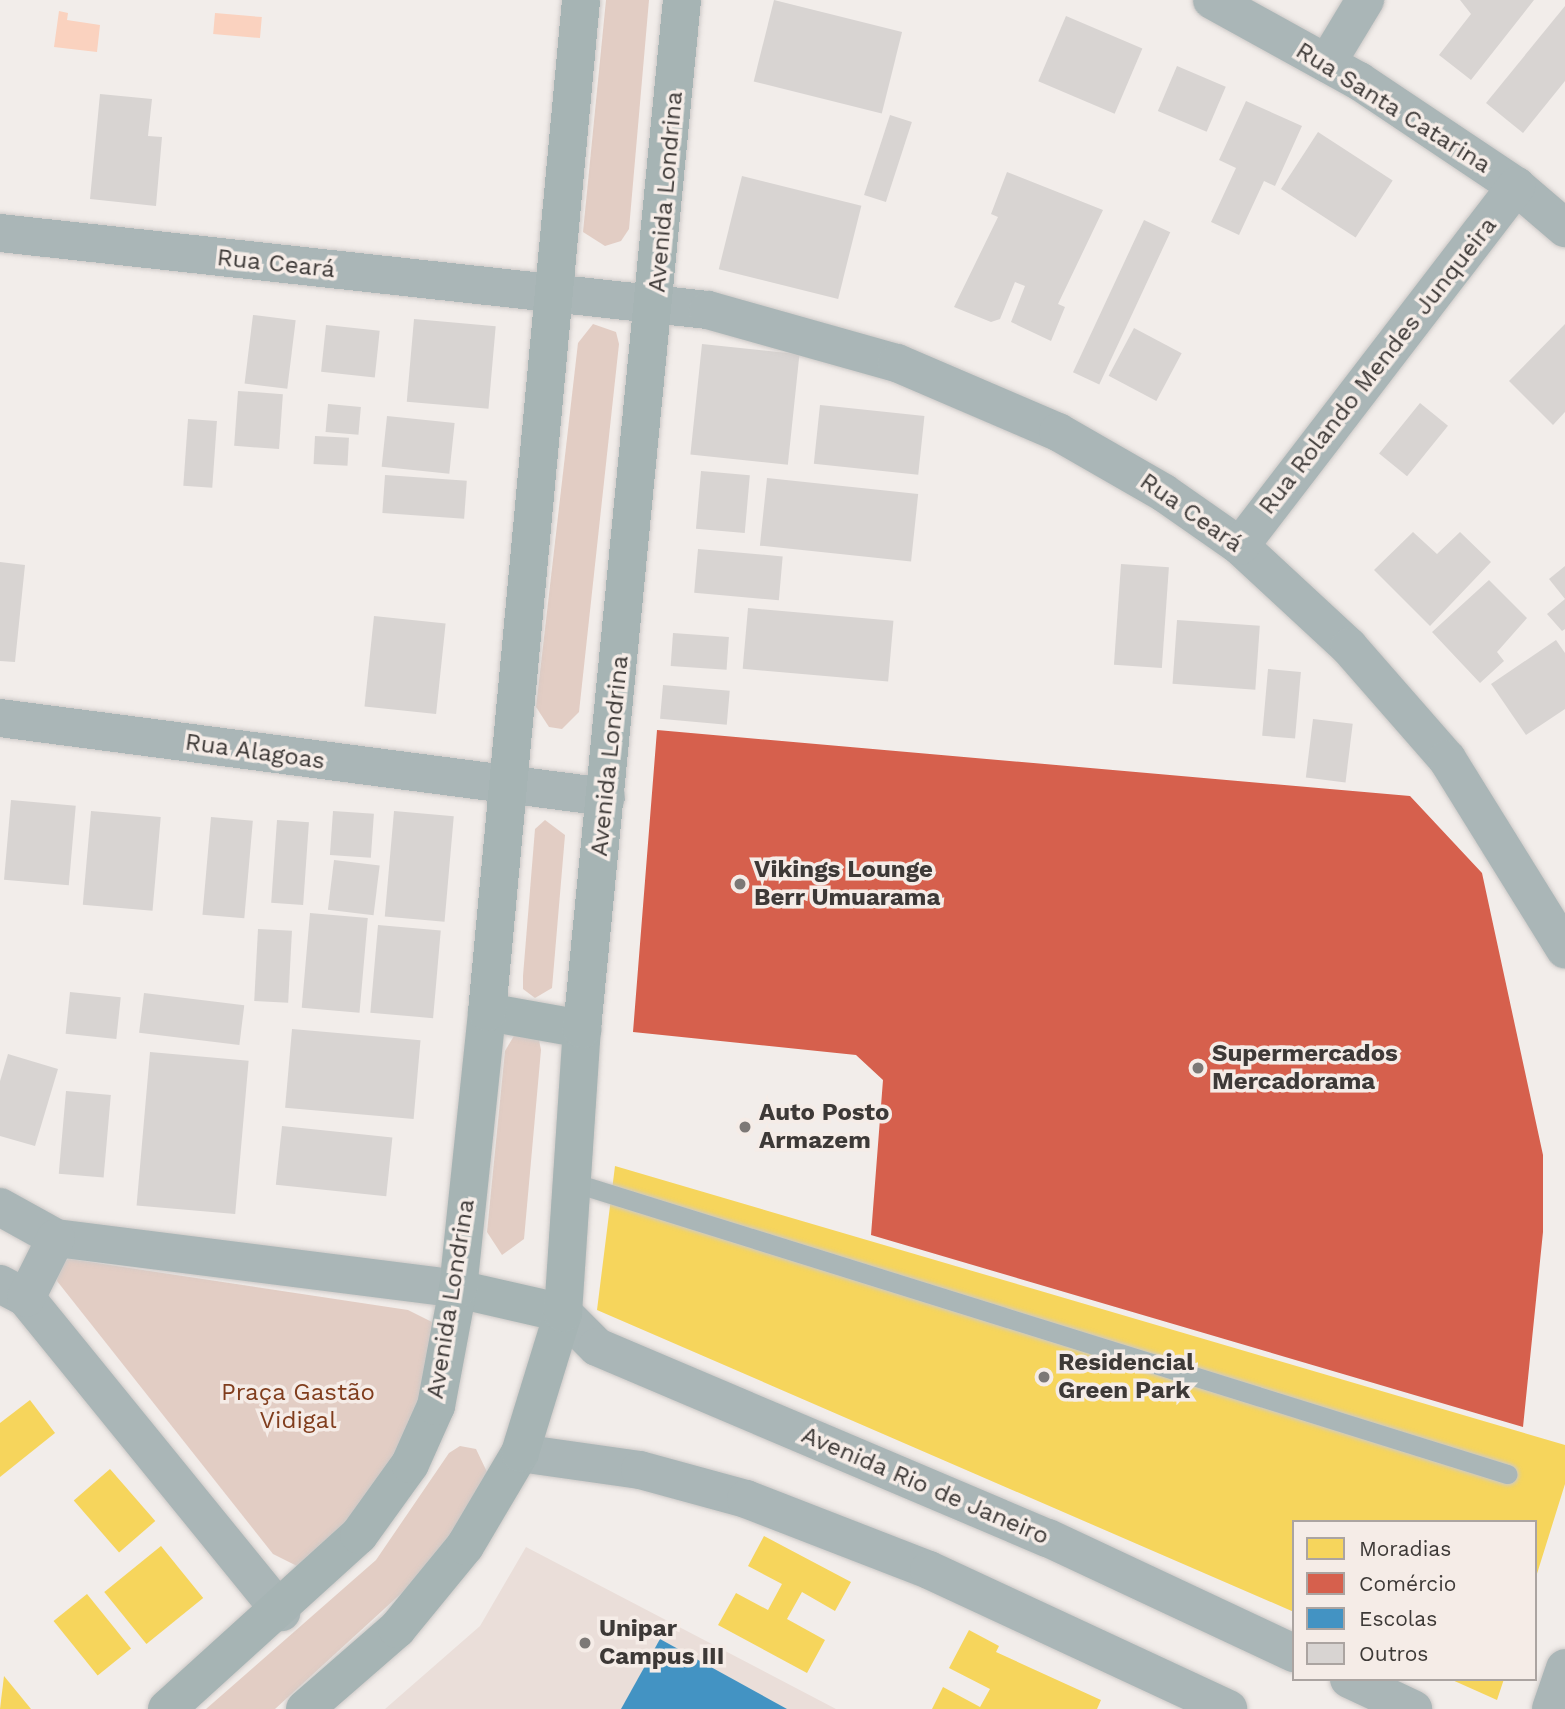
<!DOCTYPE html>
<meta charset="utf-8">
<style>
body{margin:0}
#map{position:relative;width:1565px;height:1709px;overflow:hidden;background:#f2edea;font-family:"Work Sans",sans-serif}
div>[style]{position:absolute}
.built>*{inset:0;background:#eaded9}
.green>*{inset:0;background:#e2cdc4}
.water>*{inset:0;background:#fad2bf;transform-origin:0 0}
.homes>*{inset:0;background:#f6d55c;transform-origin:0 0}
.shops>*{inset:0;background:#d6604d}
.schools>*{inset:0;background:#4393c3}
.building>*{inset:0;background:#d8d4d2;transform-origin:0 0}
.roads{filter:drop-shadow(0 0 2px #cdc9c7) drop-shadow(0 0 2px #cdc9c7)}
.service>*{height:19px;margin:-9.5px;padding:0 9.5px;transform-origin:9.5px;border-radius:9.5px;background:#aab6b7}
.minor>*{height:38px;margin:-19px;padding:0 19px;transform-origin:19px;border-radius:19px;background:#aab6b7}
.tertiary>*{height:38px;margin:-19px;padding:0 19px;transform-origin:19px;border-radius:19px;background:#aab6b7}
.secondary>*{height:38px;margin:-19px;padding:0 19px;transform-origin:19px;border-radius:19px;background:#a6b4b4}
.dots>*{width:19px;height:19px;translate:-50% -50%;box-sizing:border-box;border:4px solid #f5ece7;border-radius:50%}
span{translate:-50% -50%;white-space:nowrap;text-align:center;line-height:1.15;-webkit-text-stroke:7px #f5ece7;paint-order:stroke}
.street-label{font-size:24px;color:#3d3937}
.poi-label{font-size:24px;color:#3d3937;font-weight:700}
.left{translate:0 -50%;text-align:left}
.park-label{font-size:24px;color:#803d1d}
.legend{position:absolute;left:1292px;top:1520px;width:245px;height:161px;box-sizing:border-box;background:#f5ece7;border:2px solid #aba4a1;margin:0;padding:9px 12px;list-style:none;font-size:21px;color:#3d3937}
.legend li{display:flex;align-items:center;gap:14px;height:35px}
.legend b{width:35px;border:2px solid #aba4a1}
</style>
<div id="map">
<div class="built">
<div style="clip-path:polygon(526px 1547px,836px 1709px,385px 1709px,480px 1626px)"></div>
</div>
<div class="green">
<div style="clip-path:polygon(606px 0,649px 0,629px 229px,621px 241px,605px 246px,583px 232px)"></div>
<div style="clip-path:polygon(593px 324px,616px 332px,619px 344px,579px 712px,562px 729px,549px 727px,536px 707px,578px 343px)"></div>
<div style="clip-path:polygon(545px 820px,565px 835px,552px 988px,535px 998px,523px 989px,523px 976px,535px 829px)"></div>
<div style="clip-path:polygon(515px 1034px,539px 1040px,541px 1050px,524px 1239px,502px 1255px,487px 1232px,505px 1051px)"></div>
<div style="clip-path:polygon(70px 1259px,408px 1310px,432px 1322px,435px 1337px,418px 1405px,370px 1501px,301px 1568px,273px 1554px,57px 1281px,59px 1263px)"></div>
<div style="clip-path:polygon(460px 1446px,476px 1449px,487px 1472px,453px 1531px,407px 1588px,275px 1709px,206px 1709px,376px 1560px,449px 1453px)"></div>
</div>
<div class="water">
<div style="clip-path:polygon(59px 11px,68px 13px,67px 20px,100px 25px,97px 52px,54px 47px)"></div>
<div style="left:215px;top:13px;width:47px;height:21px;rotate:5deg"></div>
</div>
<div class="homes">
<div style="clip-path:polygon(615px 1166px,1565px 1445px,1565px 1484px,1536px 1577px,1535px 1522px,1294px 1522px,1294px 1612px,597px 1310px)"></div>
<div style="clip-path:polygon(30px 1400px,55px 1433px,0 1477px,0 1423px)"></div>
<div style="left:110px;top:1469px;width:69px;height:48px;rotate:49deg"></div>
<div style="clip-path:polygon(764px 1536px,851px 1582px,835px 1611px,802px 1592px,787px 1619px,825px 1640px,807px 1673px,718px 1625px,736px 1593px,768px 1610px,782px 1584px,748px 1566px)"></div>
<div style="left:161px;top:1546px;width:67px;height:73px;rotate:51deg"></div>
<div style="left:87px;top:1594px;width:70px;height:43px;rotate:51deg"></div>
<div style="clip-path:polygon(969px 1630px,999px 1646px,996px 1652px,1101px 1700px,1097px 1709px,932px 1709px,943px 1687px,980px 1707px,990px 1689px,949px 1668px)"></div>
<div style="clip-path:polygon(4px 1676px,31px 1709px,0 1709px)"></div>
<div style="clip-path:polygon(1450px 1679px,1504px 1679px,1497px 1700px)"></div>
</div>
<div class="shops">
<div style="clip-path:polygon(657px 730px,1410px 796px,1482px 873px,1543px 1155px,1543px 1232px,1523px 1427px,871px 1235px,883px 1080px,856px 1055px,633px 1032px)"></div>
</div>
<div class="schools">
<div style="clip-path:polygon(660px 1639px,787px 1709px,621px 1709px)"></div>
</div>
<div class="building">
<div style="left:774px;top:0;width:132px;height:84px;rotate:14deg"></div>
<div style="clip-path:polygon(1460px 0,1534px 0,1471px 80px,1439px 55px,1471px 14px)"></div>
<div style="clip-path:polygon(1565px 6px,1565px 81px,1523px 133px,1486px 103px)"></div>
<div style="left:1066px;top:16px;width:83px;height:71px;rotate:23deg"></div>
<div style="left:1177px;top:66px;width:53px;height:49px;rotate:23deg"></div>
<div style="clip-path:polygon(100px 94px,152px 99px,148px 136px,162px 137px,156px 206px,90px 199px)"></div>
<div style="clip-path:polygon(1246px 101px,1302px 126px,1275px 186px,1264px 181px,1239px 235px,1211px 222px,1236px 168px,1219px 160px)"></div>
<div style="left:890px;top:115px;width:23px;height:84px;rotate:18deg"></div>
<div style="left:1318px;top:132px;width:89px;height:68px;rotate:33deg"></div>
<div style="clip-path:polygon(1007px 172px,1103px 210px,1058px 304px,1065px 307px,1051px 341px,1011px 322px,1025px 286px,1015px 282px,1000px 319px,991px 322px,954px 307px,998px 217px,991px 214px)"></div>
<div style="left:742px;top:176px;width:123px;height:96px;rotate:14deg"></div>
<div style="left:1144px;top:220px;width:29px;height:168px;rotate:25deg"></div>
<div style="left:253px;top:315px;width:43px;height:69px;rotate:7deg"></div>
<div style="left:414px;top:319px;width:82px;height:83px;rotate:5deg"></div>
<div style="clip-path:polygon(1565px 324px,1565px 412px,1553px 425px,1509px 381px)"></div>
<div style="left:326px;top:325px;width:54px;height:47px;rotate:6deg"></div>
<div style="left:1134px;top:328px;width:54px;height:54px;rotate:28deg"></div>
<div style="left:702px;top:344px;width:98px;height:111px;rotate:6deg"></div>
<div style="left:238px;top:391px;width:45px;height:55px;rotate:4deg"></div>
<div style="left:1420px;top:403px;width:36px;height:65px;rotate:39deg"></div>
<div style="left:328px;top:404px;width:33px;height:28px;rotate:5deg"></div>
<div style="left:820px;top:405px;width:105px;height:59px;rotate:6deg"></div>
<div style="left:387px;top:416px;width:68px;height:51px;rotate:6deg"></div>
<div style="left:188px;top:419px;width:29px;height:67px;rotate:4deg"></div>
<div style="left:315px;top:436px;width:34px;height:28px;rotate:3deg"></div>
<div style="left:701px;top:471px;width:49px;height:58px;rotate:5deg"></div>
<div style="left:385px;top:475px;width:82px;height:38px;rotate:4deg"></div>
<div style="left:767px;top:478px;width:152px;height:68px;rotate:6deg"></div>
<div style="clip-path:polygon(1413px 532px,1437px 554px,1460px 532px,1491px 562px,1430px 626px,1374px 570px)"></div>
<div style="left:698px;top:549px;width:85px;height:44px;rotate:5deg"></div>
<div style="clip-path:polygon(0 562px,25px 565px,15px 662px,0 661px)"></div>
<div style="left:1121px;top:564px;width:48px;height:101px;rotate:4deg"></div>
<div style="clip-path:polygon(1565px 566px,1565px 599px,1549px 579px)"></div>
<div style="clip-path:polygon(1489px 580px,1527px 618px,1497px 652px,1504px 661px,1480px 683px,1432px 632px)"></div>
<div style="clip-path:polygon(1565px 599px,1565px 629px,1562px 631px,1547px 614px)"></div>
<div style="left:748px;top:608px;width:146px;height:61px;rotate:5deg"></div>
<div style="left:374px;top:616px;width:72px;height:91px;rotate:6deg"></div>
<div style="left:1177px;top:620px;width:83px;height:64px;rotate:4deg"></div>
<div style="left:673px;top:633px;width:56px;height:33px;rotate:4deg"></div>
<div style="clip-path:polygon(1556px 640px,1565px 653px,1565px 709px,1526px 735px,1491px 684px)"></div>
<div style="left:1268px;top:669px;width:33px;height:67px;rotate:5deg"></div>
<div style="left:663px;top:685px;width:67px;height:34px;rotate:5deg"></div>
<div style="left:1313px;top:719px;width:40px;height:59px;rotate:7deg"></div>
<div style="left:11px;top:800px;width:65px;height:80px;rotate:5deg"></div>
<div style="left:91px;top:811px;width:70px;height:94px;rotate:5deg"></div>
<div style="left:333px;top:811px;width:41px;height:44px;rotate:4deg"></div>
<div style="left:394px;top:811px;width:60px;height:106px;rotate:5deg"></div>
<div style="left:211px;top:817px;width:42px;height:98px;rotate:5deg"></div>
<div style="left:277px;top:820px;width:32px;height:83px;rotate:4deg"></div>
<div style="left:334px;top:860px;width:46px;height:50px;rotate:7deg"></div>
<div style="left:310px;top:913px;width:58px;height:95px;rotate:5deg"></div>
<div style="left:378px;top:925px;width:63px;height:88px;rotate:5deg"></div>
<div style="left:258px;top:929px;width:34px;height:72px;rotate:3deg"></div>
<div style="left:70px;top:992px;width:51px;height:42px;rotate:6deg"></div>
<div style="left:144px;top:993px;width:101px;height:40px;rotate:7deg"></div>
<div style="left:292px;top:1029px;width:129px;height:79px;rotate:5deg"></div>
<div style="left:150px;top:1052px;width:99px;height:154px;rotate:5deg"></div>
<div style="clip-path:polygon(8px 1054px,58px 1069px,35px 1146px,0 1136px,0 1081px)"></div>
<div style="left:66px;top:1091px;width:45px;height:83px;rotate:5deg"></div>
<div style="left:282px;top:1126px;width:111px;height:59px;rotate:6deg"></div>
</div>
<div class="roads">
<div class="service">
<div style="left:572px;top:1182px;width:980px;rotate:17.34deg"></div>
</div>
<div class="minor">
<div style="left:1212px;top:0;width:168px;rotate:28.9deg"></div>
<div style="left:1359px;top:81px;width:189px;rotate:33.8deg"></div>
<div style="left:1516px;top:186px;width:65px;rotate:40.6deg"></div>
<div style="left:1327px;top:63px;width:74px;rotate:-58.9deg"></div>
<div style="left:0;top:233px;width:712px;rotate:6.21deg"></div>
<div style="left:708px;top:310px;width:196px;rotate:15.7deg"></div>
<div style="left:897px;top:363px;width:175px;rotate:23.2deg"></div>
<div style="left:1058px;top:432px;width:122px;rotate:29.9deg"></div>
<div style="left:1164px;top:493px;width:93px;rotate:34.9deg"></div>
<div style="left:1240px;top:546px;width:149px;rotate:42.8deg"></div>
<div style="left:1349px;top:647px;width:149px;rotate:48.8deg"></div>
<div style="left:1447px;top:759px;width:224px;rotate:58.2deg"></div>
<div style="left:1240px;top:546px;width:454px;rotate:-52.5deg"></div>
<div style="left:0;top:718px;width:611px;rotate:7.43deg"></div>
<div style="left:563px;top:1313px;width:48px;rotate:45deg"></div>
<div style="left:597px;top:1347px;width:490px;rotate:23deg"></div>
<div style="left:1048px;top:1538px;width:272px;rotate:25.1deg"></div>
<div style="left:520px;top:1453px;width:121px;rotate:8.1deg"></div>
<div style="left:640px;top:1470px;width:110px;rotate:15.3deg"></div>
<div style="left:746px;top:1499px;width:196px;rotate:21.2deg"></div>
<div style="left:929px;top:1570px;width:330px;rotate:24.9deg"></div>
<div style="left:1349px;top:1679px;width:71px;rotate:25.1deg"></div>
<div style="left:1551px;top:1709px;width:43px;rotate:-71.1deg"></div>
</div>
<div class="tertiary">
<div style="left:0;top:1207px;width:64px;rotate:29deg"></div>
<div style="left:56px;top:1238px;width:405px;rotate:7.2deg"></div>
<div style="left:0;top:1284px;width:30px;rotate:28deg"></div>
<div style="left:26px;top:1298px;width:405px;rotate:50.9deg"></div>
<div style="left:26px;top:1298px;width:67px;rotate:-63.4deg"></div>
</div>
<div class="secondary">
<div style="left:487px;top:1012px;width:97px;rotate:10.1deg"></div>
<div style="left:458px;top:1289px;width:108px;rotate:12.9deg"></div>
<div style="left:167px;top:1709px;width:259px;rotate:-42.2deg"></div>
<div style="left:359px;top:1535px;width:87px;rotate:-54.3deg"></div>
<div style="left:410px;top:1464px;width:64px;rotate:-65.9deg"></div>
<div style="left:436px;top:1406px;width:119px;rotate:-79.4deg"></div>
<div style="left:458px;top:1289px;width:279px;rotate:-84deg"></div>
<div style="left:487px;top:1012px;width:1016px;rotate:-84.69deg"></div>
<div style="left:305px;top:1709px;width:122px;rotate:-41deg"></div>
<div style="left:397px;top:1629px;width:107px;rotate:-50.7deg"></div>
<div style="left:465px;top:1546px;width:108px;rotate:-59.4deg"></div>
<div style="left:520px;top:1453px;width:146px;rotate:-72.9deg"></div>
<div style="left:563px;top:1313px;width:285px;rotate:-86.2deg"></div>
<div style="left:582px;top:1029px;width:1034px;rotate:-84.45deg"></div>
</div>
</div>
<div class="dots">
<div style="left:740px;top:884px;background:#7c7876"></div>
<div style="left:1198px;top:1068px;background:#7c7876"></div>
<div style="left:745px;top:1127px;background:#7c7876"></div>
<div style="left:1044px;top:1377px;background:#7c7876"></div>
<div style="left:585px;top:1643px;background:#7c7876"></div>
</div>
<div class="street-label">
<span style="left:1393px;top:108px;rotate:32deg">Rua Santa Catarina</span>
<span style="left:666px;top:192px;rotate:-85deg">Avenida Londrina</span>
<span style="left:276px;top:264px;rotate:6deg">Rua Ceará</span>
<span style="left:1378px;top:366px;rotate:-52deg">Rua Rolando Mendes Junqueira</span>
<span style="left:1191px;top:513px;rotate:35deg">Rua Ceará</span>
<span style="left:255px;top:752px;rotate:8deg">Rua Alagoas</span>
<span style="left:610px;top:756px;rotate:-84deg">Avenida Londrina</span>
<span style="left:451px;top:1299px;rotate:-81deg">Avenida Londrina</span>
<span style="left:925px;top:1486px;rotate:23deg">Avenida Rio de Janeiro</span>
</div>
<div class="poi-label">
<span class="left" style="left:754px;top:884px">Vikings Lounge<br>Berr Umuarama</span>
<span class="left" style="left:1212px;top:1068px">Supermercados<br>Mercadorama</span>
<span class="left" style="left:759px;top:1127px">Auto Posto<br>Armazem</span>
<span class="left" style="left:1058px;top:1377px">Residencial<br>Green Park</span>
<span class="left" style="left:599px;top:1643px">Unipar<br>Campus III</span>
</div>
<div class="park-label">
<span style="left:298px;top:1407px">Praça Gastão<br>Vidigal</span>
</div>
<ul class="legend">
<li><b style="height:19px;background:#f6d55c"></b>Moradias</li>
<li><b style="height:19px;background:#d6604d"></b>Comércio</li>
<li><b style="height:19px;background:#4393c3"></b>Escolas</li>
<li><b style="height:19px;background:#d8d4d2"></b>Outros</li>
</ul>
</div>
